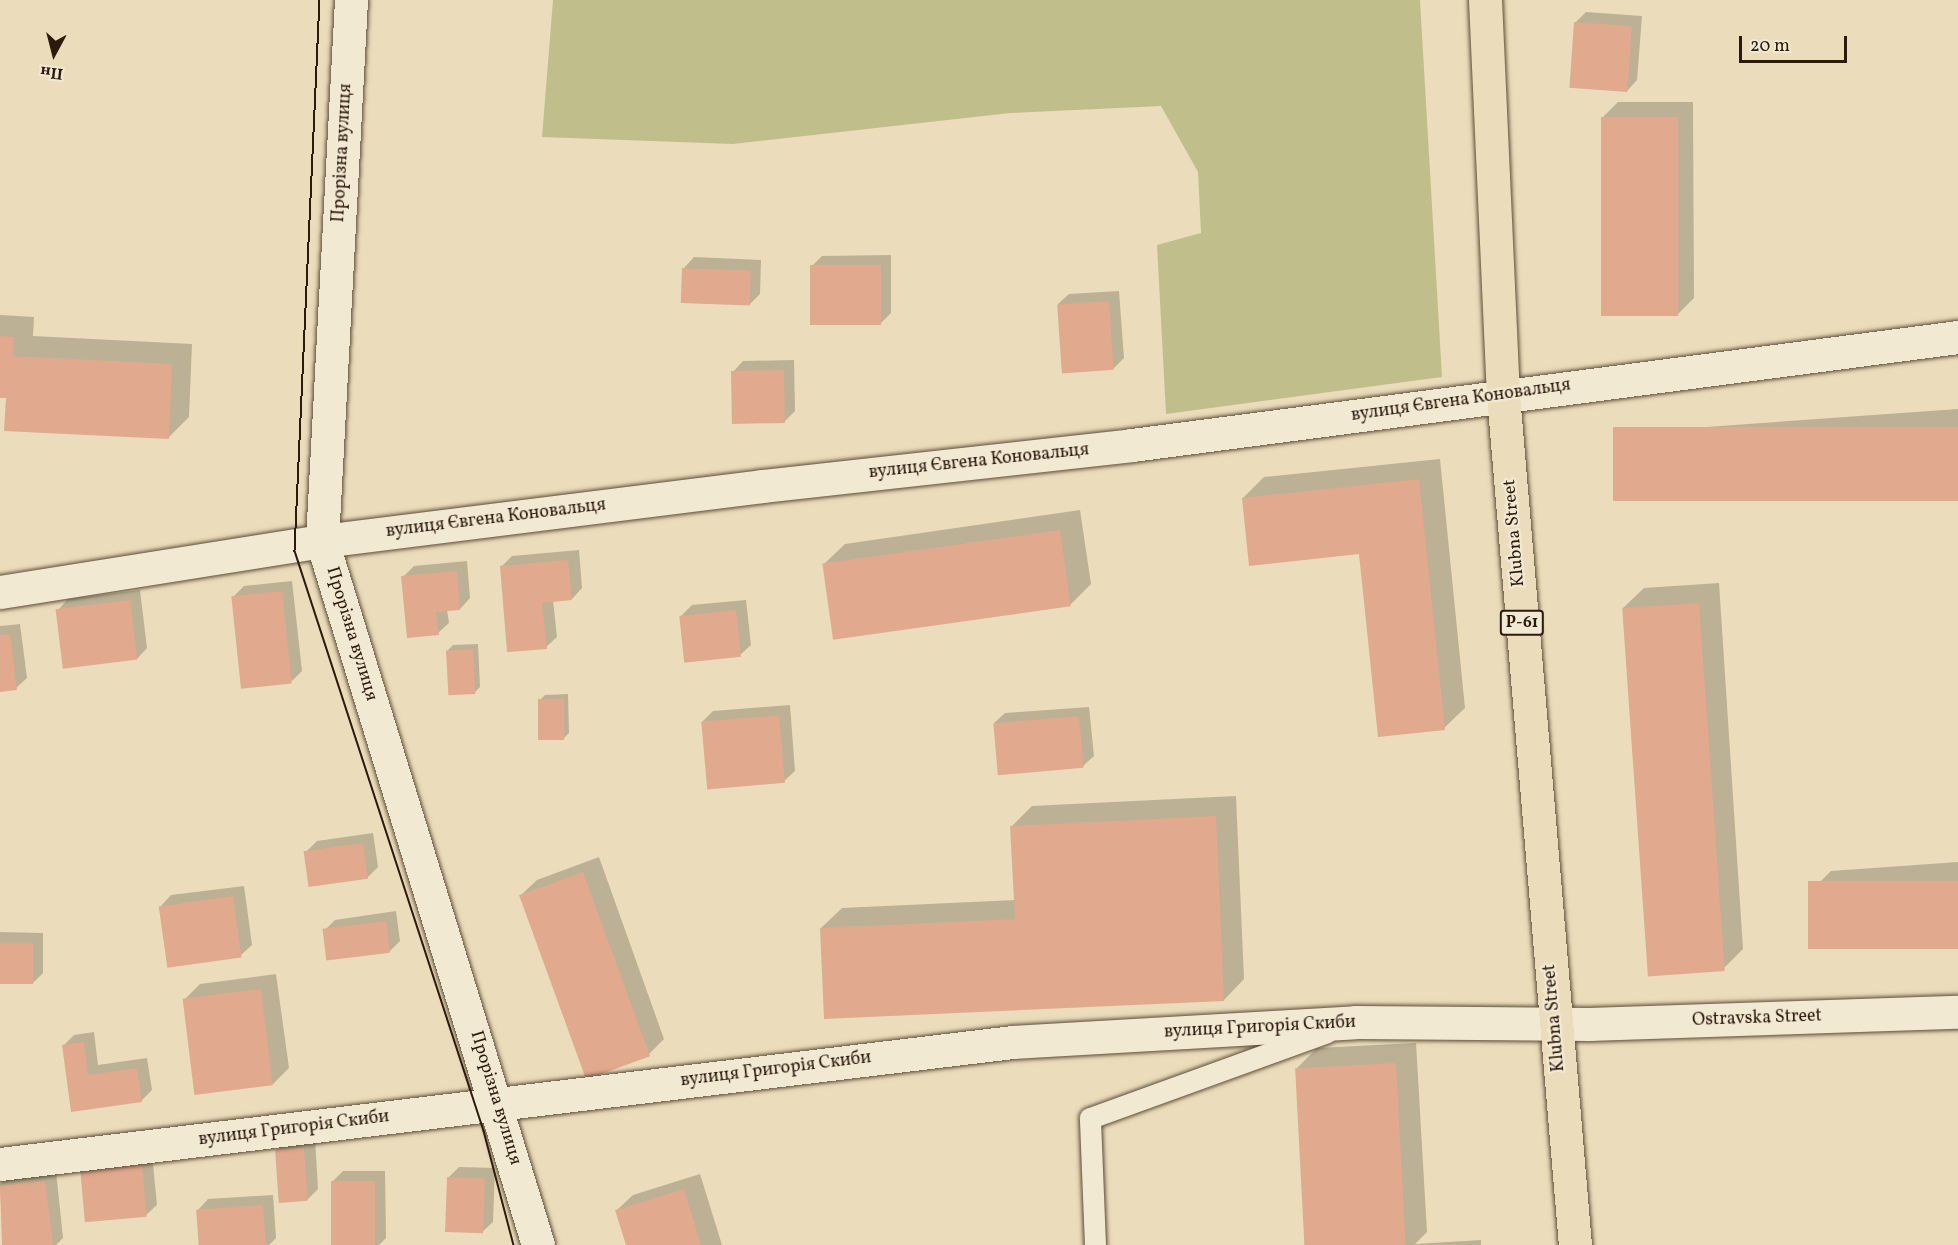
<!DOCTYPE html>
<meta charset="utf-8">
<style>
body{margin:0}
#map{position:relative;width:1958px;height:1245px;overflow:hidden;background:#ebddbb;font-family:Vollkorn,serif}
div>[style]{position:absolute}
.green>*{inset:0;background:#c0be8b}
.shadow>*{inset:0;background:#0003}
.building>*{inset:0;background:#e1a98e;transform-origin:0 0}
.roads{filter:drop-shadow(0 0 2px #5c4c38) drop-shadow(0 0 2px #5c4c38)}
.service>*{height:21px;margin:-10.5px;padding:0 10.5px;transform-origin:10.5px;border-radius:10.5px;background:#f2e9d3}
.minor>*{height:33px;margin:-16.5px;padding:0 16.5px;transform-origin:16.5px;border-radius:16.5px;background:#f2e9d3}
.primary>*{height:33px;margin:-16.5px;padding:0 16.5px;transform-origin:16.5px;border-radius:16.5px;background:#ebddbb}
.tram>*{height:1.5px;margin:-0.75px;padding:0 0.75px;transform-origin:0.75px;border-radius:0.75px;background:#2c1b0d}
span{translate:-50% -50%;white-space:nowrap;text-align:center;line-height:1.15;-webkit-text-stroke:4.5px #f2e9d3;paint-order:stroke}
.shield-label span{padding:2px 4px;background:#f2e9d3;border:2px solid;border-radius:4px;-webkit-text-stroke-width:0}
.shield-label{font-size:16px;color:#2c1b0d;font-weight:700}
.street-label{font-size:18px;color:#2c1b0d}
.north{position:absolute;left:24px;top:24px;width:60px;height:60px;-webkit-text-stroke:4px #f2e9d3;paint-order:stroke;rotate:187deg;font-size:16px;font-weight:700;line-height:24px;text-align:center;color:#2c1b0d}
.north::after{content:'';display:block;margin:auto;width:21px;height:27px;background:#2c1b0d;clip-path:polygon(50% 0,100% 100%,50% 72%,0 100%)}
.scale{position:absolute;left:1739px;top:36px;width:108px;height:27px;box-sizing:border-box;border:3px solid #2c1b0d;border-top:0;padding-left:8px;font-size:18px;line-height:21px;white-space:nowrap;color:#2c1b0d;-webkit-text-stroke:4px #f2e9d3;paint-order:stroke}
</style>
<div id="map">
<div class="green">
<div style="clip-path:polygon(553px 0,1420px 0,1442px 377px,1166px 414px,1157px 245px,1201px 233px,1198px 172px,1161px 106px,1010px 113px,733px 144px,542px 137px)"></div>
</div>
<div class="shadow">
<div style="clip-path:polygon(1586px 12px,1642px 16px,1637px 80px,1627px 91px,1576px 22px)"></div>
<div style="clip-path:polygon(1618px 102px,1693px 102px,1694px 298px,1678px 314px,1602px 118px)"></div>
<div style="clip-path:polygon(891px 255px,891px 313px,880px 324px,812px 266px,822px 256px)"></div>
<div style="clip-path:polygon(694px 257px,761px 260px,760px 294px,749px 305px,684px 268px)"></div>
<div style="clip-path:polygon(1119px 291px,1124px 358px,1113px 369px,1058px 304px,1069px 294px)"></div>
<div style="clip-path:polygon(0 315px,34px 317px,33px 336px,192px 344px,189px 417px,168px 438px,0 396px)"></div>
<div style="clip-path:polygon(794px 360px,795px 411px,784px 422px,733px 372px,743px 361px)"></div>
<div style="clip-path:polygon(1958px 409px,1958px 499px,1616px 453px,1636px 432px)"></div>
<div style="clip-path:polygon(1440px 459px,1465px 708px,1444px 728px,1360px 553px,1243px 498px,1264px 477px)"></div>
<div style="clip-path:polygon(1080px 510px,1091px 584px,1070px 605px,824px 564px,845px 544px)"></div>
<div style="clip-path:polygon(579px 550px,582px 588px,572px 599px,553px 600px,557px 637px,546px 647px,501px 567px,512px 556px)"></div>
<div style="clip-path:polygon(467px 561px,470px 598px,460px 609px,447px 610px,449px 623px,438px 633px,403px 577px,414px 566px)"></div>
<div style="clip-path:polygon(292px 581px,302px 671px,292px 681px,233px 597px,244px 586px)"></div>
<div style="clip-path:polygon(1719px 583px,1743px 949px,1723px 969px,1623px 608px,1644px 588px)"></div>
<div style="clip-path:polygon(140px 590px,147px 648px,137px 659px,58px 610px,68px 599px)"></div>
<div style="clip-path:polygon(746px 600px,751px 645px,740px 655px,681px 616px,692px 605px)"></div>
<div style="clip-path:polygon(20px 624px,27px 678px,16px 688px,0 690px,0 626px)"></div>
<div style="clip-path:polygon(478px 644px,480px 687px,475px 692px,448px 650px,453px 645px)"></div>
<div style="clip-path:polygon(568px 694px,569px 733px,564px 738px,540px 700px,545px 695px)"></div>
<div style="clip-path:polygon(790px 705px,795px 771px,784px 781px,702px 722px,713px 711px)"></div>
<div style="clip-path:polygon(1089px 707px,1094px 756px,1083px 766px,994px 723px,1005px 713px)"></div>
<div style="clip-path:polygon(1236px 796px,1244px 979px,1224px 1000px,821px 928px,842px 908px,1015px 900px,1012px 826px,1032px 806px)"></div>
<div style="clip-path:polygon(373px 833px,378px 867px,367px 878px,306px 852px,317px 841px)"></div>
<div style="clip-path:polygon(599px 857px,664px 1039px,648px 1055px,521px 895px,537px 880px)"></div>
<div style="clip-path:polygon(1958px 862px,1958px 948px,1810px 892px,1831px 871px)"></div>
<div style="clip-path:polygon(244px 886px,252px 945px,241px 955px,161px 906px,171px 895px)"></div>
<div style="clip-path:polygon(396px 911px,400px 941px,389px 952px,325px 930px,335px 920px)"></div>
<div style="clip-path:polygon(0 932px,43px 933px,43px 973px,32px 984px,0 983px)"></div>
<div style="clip-path:polygon(276px 974px,289px 1068px,273px 1084px,184px 1000px,200px 984px)"></div>
<div style="clip-path:polygon(94px 1032px,98px 1065px,147px 1058px,152px 1090px,141px 1101px,72px 1110px,63px 1046px,74px 1035px)"></div>
<div style="clip-path:polygon(1416px 1043px,1427px 1232px,1415px 1244px,1481px 1240px,1481px 1245px,1307px 1245px,1296px 1069px,1317px 1048px)"></div>
<div style="clip-path:polygon(315px 1138px,318px 1189px,307px 1200px,276px 1151px,287px 1140px)"></div>
<div style="clip-path:polygon(152px 1154px,157px 1205px,146px 1215px,92px 1159px)"></div>
<div style="clip-path:polygon(459px 1167px,495px 1168px,493px 1222px,482px 1232px,449px 1177px)"></div>
<div style="clip-path:polygon(56px 1171px,63px 1238px,56px 1245px,3px 1245px,0 1184px,7px 1177px)"></div>
<div style="clip-path:polygon(343px 1171px,385px 1171px,386px 1238px,379px 1245px,333px 1245px,332px 1182px)"></div>
<div style="clip-path:polygon(700px 1174px,722px 1245px,627px 1245px,617px 1210px,633px 1195px)"></div>
<div style="clip-path:polygon(273px 1195px,276px 1238px,269px 1245px,200px 1245px,198px 1210px,208px 1199px)"></div>
</div>
<div class="building">
<div style="left:1574px;top:22px;width:58px;height:66px;rotate:4deg"></div>
<div style="left:1601px;top:117px;width:77px;height:199px"></div>
<div style="left:881px;top:265px;width:60px;height:71px;rotate:90deg"></div>
<div style="left:682px;top:268px;width:69px;height:35px;rotate:2deg"></div>
<div style="left:1109px;top:301px;width:69px;height:52px;rotate:86deg"></div>
<div style="clip-path:polygon(0 336px,14px 337px,13px 356px,172px 364px,169px 439px,4px 431px,6px 398px,0 398px)"></div>
<div style="left:784px;top:370px;width:53px;height:53px;rotate:89deg"></div>
<div style="left:1958px;top:427px;width:74px;height:345px;rotate:90deg"></div>
<div style="clip-path:polygon(1419px 479px,1445px 730px,1378px 737px,1359px 554px,1249px 566px,1242px 498px)"></div>
<div style="left:1060px;top:530px;width:77px;height:240px;rotate:82deg"></div>
<div style="clip-path:polygon(568px 560px,572px 600px,542px 603px,547px 649px,507px 652px,500px 566px)"></div>
<div style="clip-path:polygon(457px 571px,460px 610px,436px 612px,439px 635px,407px 638px,401px 576px)"></div>
<div style="left:282px;top:591px;width:93px;height:51px;rotate:84deg"></div>
<div style="left:130px;top:600px;width:60px;height:75px;rotate:83deg"></div>
<div style="left:1699px;top:603px;width:369px;height:77px;rotate:86deg"></div>
<div style="left:736px;top:610px;width:47px;height:57px;rotate:84deg"></div>
<div style="clip-path:polygon(10px 634px,17px 690px,0 692px,0 635px)"></div>
<div style="left:473px;top:649px;width:45px;height:27px;rotate:87deg"></div>
<div style="left:538px;top:699px;width:26px;height:41px"></div>
<div style="left:779px;top:715px;width:68px;height:78px;rotate:85deg"></div>
<div style="left:1079px;top:716px;width:52px;height:86px;rotate:85deg"></div>
<div style="clip-path:polygon(1216px 816px,1224px 1001px,824px 1019px,820px 928px,1015px 919px,1010px 826px)"></div>
<div style="left:363px;top:843px;width:36px;height:60px;rotate:82deg"></div>
<div style="left:583px;top:872px;width:196px;height:68px;rotate:70deg"></div>
<div style="left:1958px;top:881px;width:68px;height:150px;rotate:90deg"></div>
<div style="left:233px;top:896px;width:62px;height:75px;rotate:82deg"></div>
<div style="left:386px;top:921px;width:32px;height:64px;rotate:83deg"></div>
<div style="left:0;top:943px;width:33px;height:41px"></div>
<div style="left:261px;top:989px;width:97px;height:79px;rotate:83deg"></div>
<div style="clip-path:polygon(84px 1042px,88px 1075px,137px 1068px,142px 1102px,71px 1112px,62px 1045px)"></div>
<div style="left:1396px;top:1063px;width:182px;height:101px;rotate:87deg"></div>
<div style="left:304px;top:1148px;width:53px;height:29px;rotate:86deg"></div>
<div style="left:142px;top:1164px;width:53px;height:62px;rotate:85deg"></div>
<div style="left:447px;top:1177px;width:38px;height:55px;rotate:2deg"></div>
<div style="clip-path:polygon(45px 1181px,53px 1245px,2px 1245px,0 1186px)"></div>
<div style="left:331px;top:1181px;width:44px;height:64px"></div>
<div style="clip-path:polygon(684px 1189px,701px 1245px,626px 1245px,615px 1210px)"></div>
<div style="left:263px;top:1205px;width:40px;height:67px;rotate:86deg"></div>
</div>
<div class="roads">
<div class="service">
<div style="left:1095px;top:1245px;width:127px;rotate:-92.3deg"></div>
<div style="left:1090px;top:1118px;width:252px;rotate:-19.9deg"></div>
</div>
<div class="minor">
<div style="left:351px;top:0;width:542px;rotate:93.07deg"></div>
<div style="left:322px;top:541px;width:736px;rotate:72.94deg"></div>
<div style="left:0;top:592px;width:326px;rotate:-9deg"></div>
<div style="left:322px;top:541px;width:443px;rotate:-7.1deg"></div>
<div style="left:762px;top:486px;width:372px;rotate:-6.3deg"></div>
<div style="left:1132px;top:445px;width:833px;rotate:-7.45deg"></div>
<div style="left:0;top:1164px;width:1019px;rotate:-6.87deg"></div>
<div style="left:1012px;top:1042px;width:344px;rotate:-3.3deg"></div>
<div style="left:1355px;top:1022px;width:235px;rotate:0.5deg"></div>
<div style="left:1590px;top:1024px;width:368px;rotate:-1.9deg"></div>
</div>
<div class="primary">
<div style="left:1485px;top:0;width:395px;rotate:87.4deg"></div>
<div style="left:1503px;top:395px;width:853px;rotate:85.16deg"></div>
</div>
</div>
<div class="tram">
<div style="left:320px;top:0;width:552px;rotate:92.6deg"></div>
<div style="left:295px;top:551px;width:610px;rotate:71.95deg"></div>
<div style="left:484px;top:1131px;width:118px;rotate:75.3deg"></div>
</div>
<div class="shield-label">
<span style="left:1522px;top:623px">Р-61</span>
</div>
<div class="street-label">
<span style="left:343px;top:153px;rotate:-87deg">Прорізна вулиця</span>
<span style="left:1461px;top:401px;rotate:-8deg">вулиця Євгена Коновальця</span>
<span style="left:979px;top:462px;rotate:-6deg">вулиця Євгена Коновальця</span>
<span style="left:496px;top:519px;rotate:-7deg">вулиця Євгена Коновальця</span>
<span style="left:1515px;top:533px;rotate:-95deg">Klubna Street</span>
<span style="left:351px;top:634px;rotate:73deg">Прорізна вулиця</span>
<span style="left:1555px;top:1018px;rotate:-95deg">Klubna Street</span>
<span style="left:1757px;top:1019px;rotate:-2deg">Ostravska Street</span>
<span style="left:1260px;top:1028px;rotate:-3deg">вулиця Григорія Скиби</span>
<span style="left:776px;top:1070px;rotate:-7deg">вулиця Григорія Скиби</span>
<span style="left:495px;top:1098px;rotate:73deg">Прорізна вулиця</span>
<span style="left:294px;top:1129px;rotate:-7deg">вулиця Григорія Скиби</span>
</div>
<div class="north">Пн</div>
<div class="scale">20 m</div>
</div>
